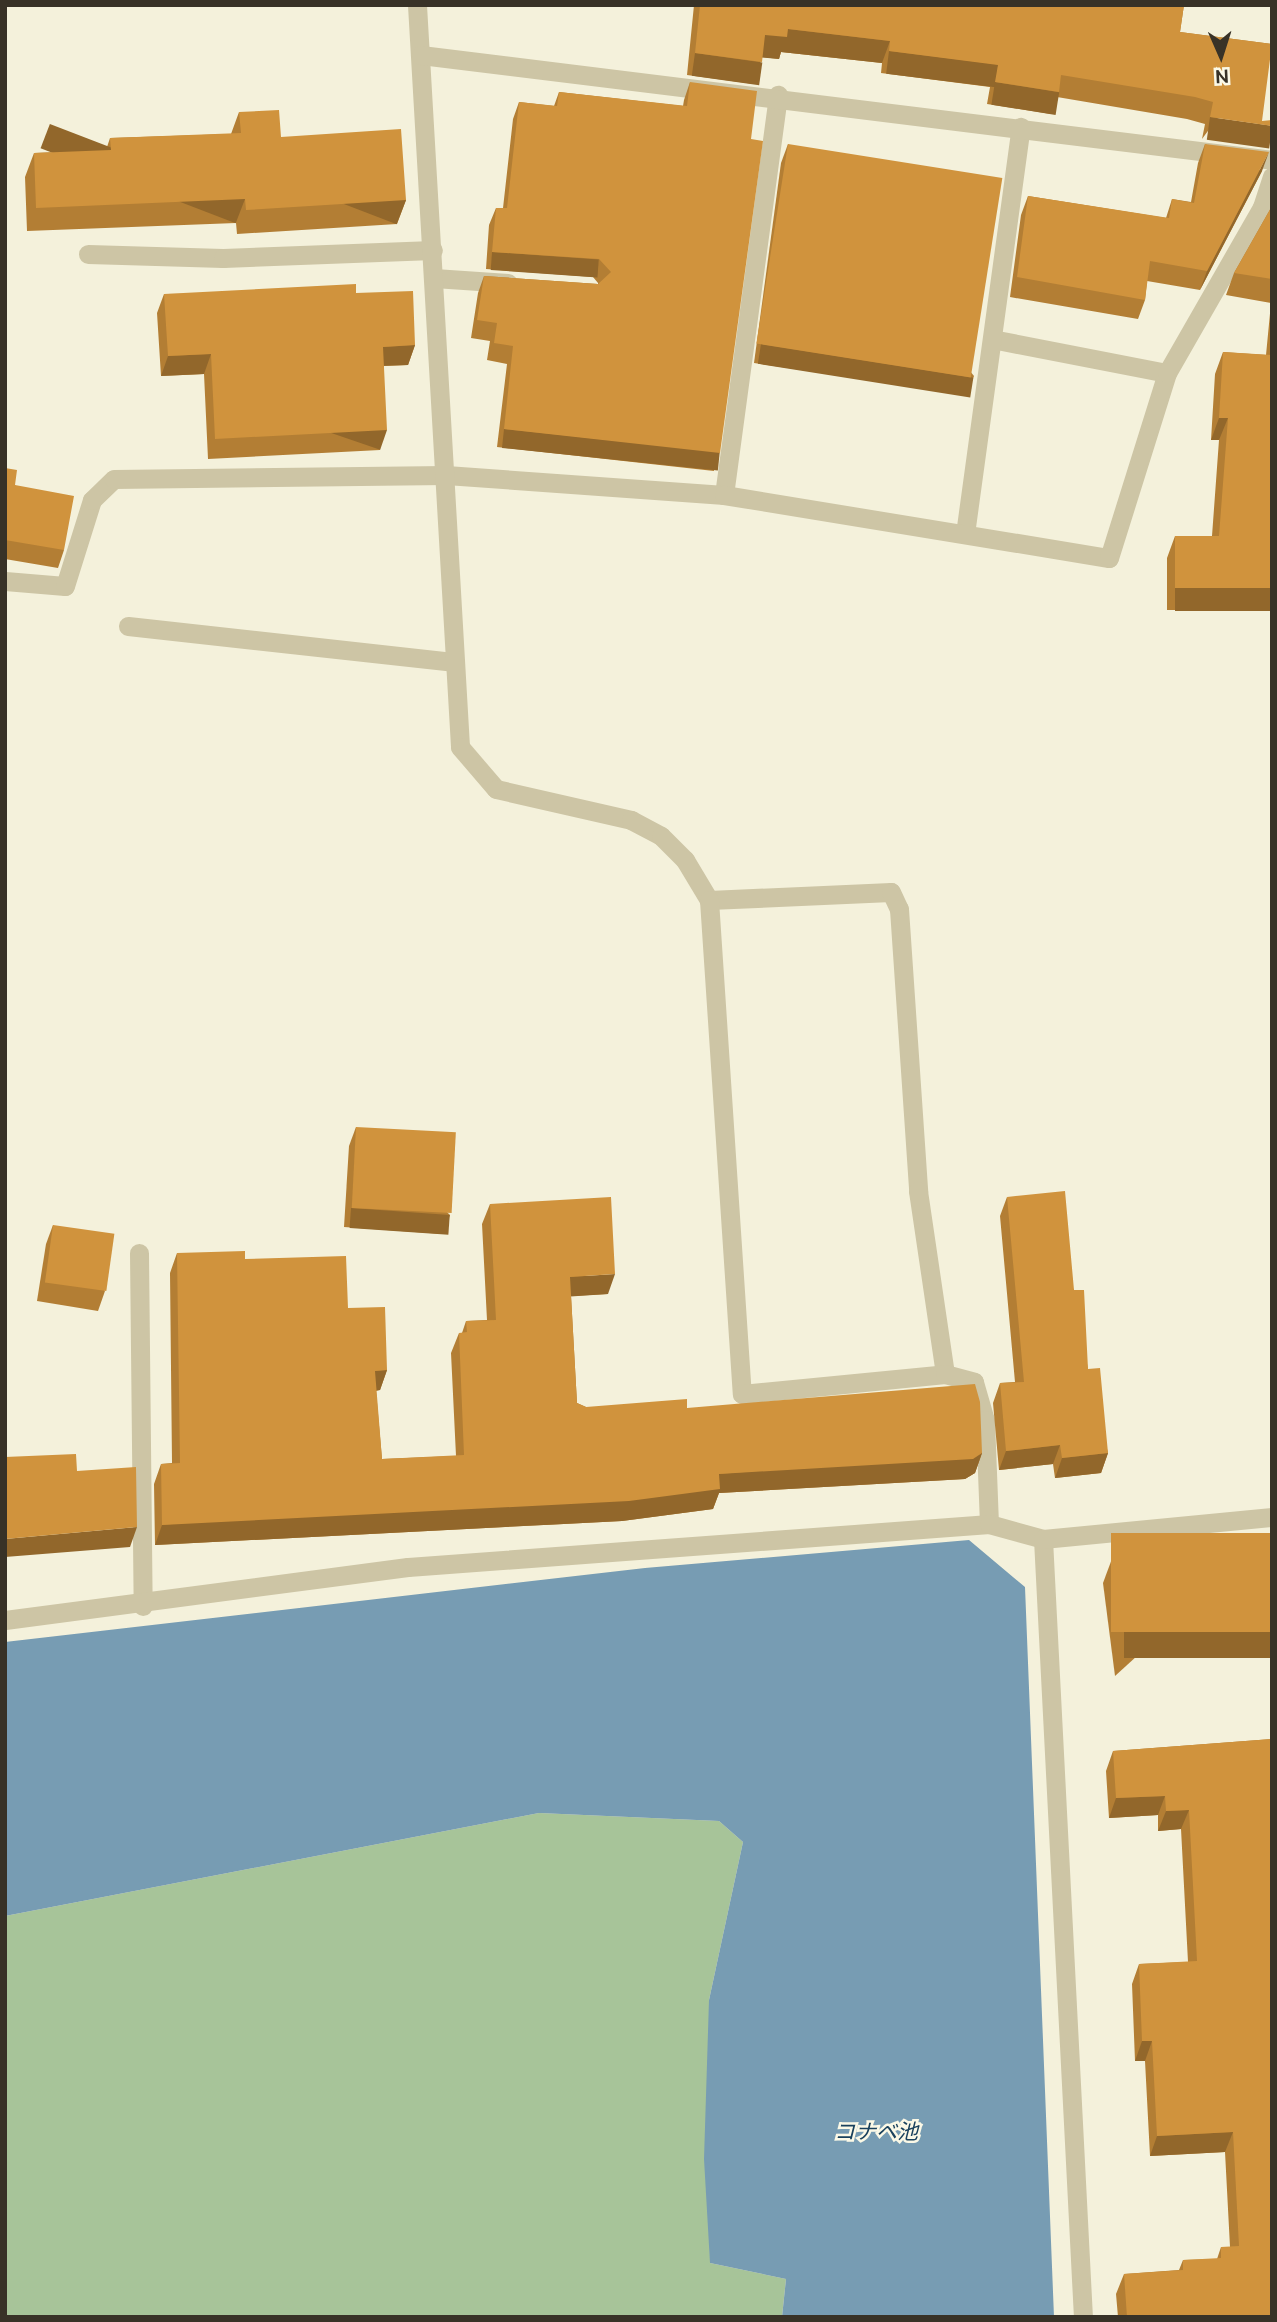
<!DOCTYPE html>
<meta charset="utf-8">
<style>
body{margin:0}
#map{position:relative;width:1277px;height:2322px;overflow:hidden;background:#f4f1db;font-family:Ubuntu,"Noto Sans JP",sans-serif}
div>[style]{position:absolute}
.green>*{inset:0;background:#a7c499}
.water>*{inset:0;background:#779cb3}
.service>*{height:19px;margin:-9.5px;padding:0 9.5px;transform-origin:9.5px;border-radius:9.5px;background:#cdc5a5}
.minor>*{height:19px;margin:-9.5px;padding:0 9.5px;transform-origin:9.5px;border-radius:9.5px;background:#cdc5a5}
.wall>*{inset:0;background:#b37e34}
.shaded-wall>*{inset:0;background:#92672b;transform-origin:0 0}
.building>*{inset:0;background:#d0933d;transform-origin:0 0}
span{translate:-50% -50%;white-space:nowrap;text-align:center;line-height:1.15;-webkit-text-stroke:5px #fbf9e7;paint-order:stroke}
.water-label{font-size:21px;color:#19415d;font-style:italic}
.frame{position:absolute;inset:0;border:7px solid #383227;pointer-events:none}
.north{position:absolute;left:1186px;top:21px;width:70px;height:70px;-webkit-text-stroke:5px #fbf9e7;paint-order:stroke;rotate:177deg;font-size:19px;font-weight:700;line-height:28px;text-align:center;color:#383227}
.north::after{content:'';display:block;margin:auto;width:24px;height:32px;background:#383227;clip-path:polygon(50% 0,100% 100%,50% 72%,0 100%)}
</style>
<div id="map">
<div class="green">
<div style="clip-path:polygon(539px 1813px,719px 1821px,743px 1842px,709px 2000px,710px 2263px,786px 2279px,782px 2317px,5px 2317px,5px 1916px)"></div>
</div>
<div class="water">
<div style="clip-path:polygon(969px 1540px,1025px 1587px,1054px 2317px,782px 2317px,786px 2279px,710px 2263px,704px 2159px,709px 2000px,743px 1842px,719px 1821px,539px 1813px,5px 1916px,5px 1642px,645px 1568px)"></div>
</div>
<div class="service">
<div style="left:88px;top:254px;width:135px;rotate:1.7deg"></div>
<div style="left:223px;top:258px;width:210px;rotate:-2.2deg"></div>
<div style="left:434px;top:278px;width:74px;rotate:3.9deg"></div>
<div style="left:992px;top:339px;width:178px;rotate:11deg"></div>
<div style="left:724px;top:495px;width:404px;rotate:-82.3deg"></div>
<div style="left:965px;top:534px;width:411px;rotate:-82.2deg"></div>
<div style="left:5px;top:581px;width:60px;rotate:4.8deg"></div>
<div style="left:65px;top:586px;width:90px;rotate:-72.6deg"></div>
<div style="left:92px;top:500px;width:30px;rotate:-44deg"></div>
<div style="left:114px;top:479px;width:332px;rotate:-0.7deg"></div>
<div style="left:446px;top:475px;width:279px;rotate:4.1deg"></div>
<div style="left:724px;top:495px;width:390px;rotate:9.3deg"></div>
<div style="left:1109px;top:558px;width:194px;rotate:-72.6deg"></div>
<div style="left:1167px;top:373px;width:191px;rotate:-60.2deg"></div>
<div style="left:1262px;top:207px;width:32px;rotate:-72deg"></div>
<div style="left:128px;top:626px;width:329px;rotate:6.3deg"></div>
<div style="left:709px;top:900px;width:182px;rotate:-2.5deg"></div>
<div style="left:891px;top:892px;width:19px;rotate:65deg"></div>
<div style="left:899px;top:909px;width:283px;rotate:86.1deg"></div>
<div style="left:918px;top:1191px;width:185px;rotate:81.6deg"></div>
<div style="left:139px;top:1253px;width:353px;rotate:89.4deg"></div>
</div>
<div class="minor">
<div style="left:417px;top:5px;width:743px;rotate:86.68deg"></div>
<div style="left:460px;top:747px;width:55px;rotate:49.4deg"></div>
<div style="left:496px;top:789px;width:139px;rotate:12.9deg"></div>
<div style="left:631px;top:820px;width:34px;rotate:28deg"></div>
<div style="left:661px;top:836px;width:34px;rotate:45deg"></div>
<div style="left:685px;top:860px;width:47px;rotate:59deg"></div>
<div style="left:709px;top:900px;width:495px;rotate:86.2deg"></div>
<div style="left:742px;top:1394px;width:204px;rotate:-5.6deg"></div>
<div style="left:945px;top:1374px;width:30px;rotate:15deg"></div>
<div style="left:974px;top:1382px;width:40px;rotate:74deg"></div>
<div style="left:985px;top:1420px;width:104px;rotate:87.8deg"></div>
<div style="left:421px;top:55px;width:857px;rotate:7.03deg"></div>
<div style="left:1043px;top:1539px;width:779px;rotate:87.06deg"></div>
<div style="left:5px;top:1620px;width:406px;rotate:-7.5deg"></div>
<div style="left:408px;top:1567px;width:583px;rotate:-4.23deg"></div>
<div style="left:989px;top:1524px;width:56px;rotate:15.5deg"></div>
<div style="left:1043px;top:1539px;width:230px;rotate:-5.5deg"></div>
</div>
<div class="wall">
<div style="clip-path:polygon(694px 5px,1184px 5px,1180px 32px,1272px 44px,1202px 139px,1205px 124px,1187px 119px,1057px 97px,1051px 114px,987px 104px,990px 87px,881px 73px,882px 63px,781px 52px,779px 59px,762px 57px,754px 84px,687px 75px)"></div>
<div style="clip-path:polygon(690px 82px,714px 471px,497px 447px,507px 364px,487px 360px,490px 341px,471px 338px,478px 293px,484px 276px,598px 284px,598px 283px,593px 277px,486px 269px,489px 225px,496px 208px,503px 208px,513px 119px,519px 102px,554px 106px,559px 92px,683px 106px,684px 100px)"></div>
<div style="clip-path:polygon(239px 112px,281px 137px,406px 200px,397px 224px,237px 234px,236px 223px,27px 231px,25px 177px,34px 153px,106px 150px,110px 138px,231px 134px)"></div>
<div style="clip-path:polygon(788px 144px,974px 376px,967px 394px,754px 363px,781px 163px)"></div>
<div style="clip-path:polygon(1205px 144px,1262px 171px,1200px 290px,1147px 281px,1145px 300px,1138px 319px,1010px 297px,1021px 215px,1028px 196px,1166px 218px,1172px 199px,1191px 202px,1198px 163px)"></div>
<div style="clip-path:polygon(1272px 206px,1272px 610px,1167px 610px,1167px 558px,1175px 536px,1212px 536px,1219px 440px,1211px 440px,1215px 374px,1223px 352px,1266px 355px,1271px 303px,1226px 295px,1234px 273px)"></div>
<div style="clip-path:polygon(356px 293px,415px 345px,408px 365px,384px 366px,380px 450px,208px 459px,204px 374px,161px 376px,157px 313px,164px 294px)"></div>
<div style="clip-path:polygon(5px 468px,15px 485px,64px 550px,58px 568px,5px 559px)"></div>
<div style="clip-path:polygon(356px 1127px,450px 1215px,443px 1234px,344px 1227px,349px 1146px)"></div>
<div style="clip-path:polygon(1007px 1197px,1074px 1290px,1088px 1369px,1108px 1453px,1101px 1473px,1055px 1478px,1053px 1464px,999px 1470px,993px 1403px,1000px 1383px,1015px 1382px,1000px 1216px)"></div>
<div style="clip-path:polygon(490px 1204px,608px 1294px,571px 1296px,577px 1403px,586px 1407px,687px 1408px,982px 1453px,975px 1473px,965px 1479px,719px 1493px,713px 1509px,622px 1521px,155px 1545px,154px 1484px,161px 1464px,172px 1463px,170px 1273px,177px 1253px,245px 1259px,348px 1308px,387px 1370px,380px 1390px,376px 1391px,382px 1459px,456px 1456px,451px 1353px,459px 1333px,462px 1333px,466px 1321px,487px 1320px,482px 1224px)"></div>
<div style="clip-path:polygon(53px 1225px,105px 1291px,98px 1311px,37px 1301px,46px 1244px)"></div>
<div style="clip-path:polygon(1272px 1533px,1115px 1676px,1103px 1583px,1113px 1556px)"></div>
<div style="clip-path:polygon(1272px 1739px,1272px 2317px,1118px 2317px,1116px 2294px,1124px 2274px,1179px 2270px,1183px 2260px,1217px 2259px,1221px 2247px,1230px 2247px,1225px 2152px,1150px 2156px,1145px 2061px,1135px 2061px,1132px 1984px,1139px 1964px,1188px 1962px,1181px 1829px,1158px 1831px,1158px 1815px,1109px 1818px,1106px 1771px,1113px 1751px)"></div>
</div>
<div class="shaded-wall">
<div style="clip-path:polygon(788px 29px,890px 41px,882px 63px,781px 52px,779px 59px,757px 57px,765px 35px)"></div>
<div style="left:889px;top:51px;width:110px;height:23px;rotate:7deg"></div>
<div style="left:695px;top:53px;width:68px;height:23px;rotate:8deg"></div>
<div style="left:995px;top:82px;width:65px;height:23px;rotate:9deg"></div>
<div style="left:1210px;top:117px;width:63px;height:23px;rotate:8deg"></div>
<div style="clip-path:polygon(1269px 152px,1262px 171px,1200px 290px,1207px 271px)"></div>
<div style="left:245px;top:199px;width:26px;height:209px;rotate:111deg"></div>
<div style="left:406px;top:200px;width:26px;height:160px;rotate:111deg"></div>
<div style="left:492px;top:252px;width:107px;height:18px;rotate:4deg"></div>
<div style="left:761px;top:344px;width:215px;height:20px;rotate:9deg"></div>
<div style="clip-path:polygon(415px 345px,408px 365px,376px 366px,383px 347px)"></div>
<div style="clip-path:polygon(211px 354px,204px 374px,161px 376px,168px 356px)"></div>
<div style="clip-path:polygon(1219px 418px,1228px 418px,1219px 440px,1211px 440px)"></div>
<div style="left:504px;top:429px;width:217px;height:19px;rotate:6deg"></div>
<div style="left:387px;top:430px;width:21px;height:172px;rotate:109deg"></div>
<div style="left:1175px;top:588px;width:97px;height:23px"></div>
<div style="left:351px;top:1208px;width:99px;height:20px;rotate:4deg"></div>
<div style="clip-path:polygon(615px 1274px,608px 1294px,563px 1297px,570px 1277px)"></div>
<div style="clip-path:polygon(387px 1370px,380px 1390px,368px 1391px,375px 1371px)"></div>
<div style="clip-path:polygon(1060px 1445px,1053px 1464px,999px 1470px,1006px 1451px)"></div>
<div style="clip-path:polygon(982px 1453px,975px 1473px,965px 1479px,719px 1493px,713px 1509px,622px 1521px,155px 1545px,162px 1525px,719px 1474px)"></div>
<div style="clip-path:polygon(1108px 1453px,1101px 1473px,1055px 1478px,1062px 1458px)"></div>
<div style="clip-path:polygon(137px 1527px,130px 1547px,5px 1557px,5px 1539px)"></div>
<div style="left:1272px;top:1632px;width:26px;height:148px;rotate:90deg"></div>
<div style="clip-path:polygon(1165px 1796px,1158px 1815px,1109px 1818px,1116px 1798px)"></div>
<div style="clip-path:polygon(1189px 1810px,1181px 1829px,1158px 1831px,1166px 1811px)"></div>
<div style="clip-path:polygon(1142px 2041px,1152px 2041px,1145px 2061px,1135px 2061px)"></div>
<div style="clip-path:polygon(1233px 2132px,1225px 2152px,1150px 2156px,1157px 2136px)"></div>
</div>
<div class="building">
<div style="clip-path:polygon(700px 5px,1184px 5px,1180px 32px,1272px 44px,1262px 121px,1272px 120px,1272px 126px,1210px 117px,1213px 102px,1195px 97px,1061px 75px,1059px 92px,995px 82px,998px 65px,889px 51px,890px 41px,788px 29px,787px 37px,765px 35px,762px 62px,695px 53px)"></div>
<div style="clip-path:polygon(690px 82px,757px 91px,751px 139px,763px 141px,720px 453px,504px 429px,513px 346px,494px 343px,497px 323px,477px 320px,484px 276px,598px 284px,611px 272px,599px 259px,492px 252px,496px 208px,507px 208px,519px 102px,557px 106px,559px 92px,687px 106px)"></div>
<div style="clip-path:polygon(279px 110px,281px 137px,401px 129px,406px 200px,246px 210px,245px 199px,36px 208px,34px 153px,111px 150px,110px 138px,241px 133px,239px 112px)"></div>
<div style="left:788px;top:144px;width:217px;height:202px;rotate:9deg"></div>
<div style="clip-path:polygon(1205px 144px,1269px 152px,1207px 271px,1150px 261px,1145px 300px,1017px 277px,1028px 196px,1169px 218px,1172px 199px,1194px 203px)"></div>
<div style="clip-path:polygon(1272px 206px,1272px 279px,1234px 273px)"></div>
<div style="clip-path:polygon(356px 284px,356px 293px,413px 291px,415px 345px,383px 347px,387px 430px,215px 439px,211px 354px,168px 356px,164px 294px)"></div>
<div style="clip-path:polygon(1223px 352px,1272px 355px,1272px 588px,1175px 588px,1175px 536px,1219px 536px,1228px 418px,1219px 418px)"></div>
<div style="clip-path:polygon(5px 468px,17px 470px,15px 485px,74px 496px,64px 550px,5px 540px)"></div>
<div style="left:356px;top:1127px;width:100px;height:81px;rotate:3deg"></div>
<div style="clip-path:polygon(1065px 1191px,1074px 1290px,1084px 1290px,1088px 1369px,1100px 1368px,1108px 1453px,1062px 1458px,1060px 1445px,1006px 1451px,1000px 1383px,1024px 1382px,1007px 1197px)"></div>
<div style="clip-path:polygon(611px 1197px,615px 1274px,570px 1277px,577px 1403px,586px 1407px,687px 1399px,687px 1408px,975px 1384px,980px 1402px,982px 1453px,973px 1459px,719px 1474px,720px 1489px,629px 1501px,162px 1525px,161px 1464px,180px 1463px,177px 1253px,245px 1251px,245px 1259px,346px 1256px,348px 1308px,385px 1307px,387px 1370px,375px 1371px,382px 1459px,464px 1455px,459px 1333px,467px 1332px,466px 1321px,496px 1320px,490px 1204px)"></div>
<div style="left:53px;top:1225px;width:62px;height:58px;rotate:8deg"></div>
<div style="clip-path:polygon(76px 1454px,77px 1471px,136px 1467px,137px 1527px,5px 1539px,5px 1457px)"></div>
<div style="left:1272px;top:1533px;width:99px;height:161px;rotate:90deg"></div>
<div style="clip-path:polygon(1272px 1739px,1272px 2317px,1127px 2317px,1124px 2274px,1183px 2270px,1183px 2260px,1221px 2258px,1221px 2247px,1239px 2246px,1233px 2132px,1157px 2136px,1152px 2041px,1142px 2041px,1139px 1964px,1197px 1961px,1189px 1810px,1166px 1811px,1165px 1796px,1116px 1798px,1113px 1751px)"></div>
</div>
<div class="water-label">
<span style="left:876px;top:2131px">コナベ池</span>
</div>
<div class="frame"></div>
<div class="north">N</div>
</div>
